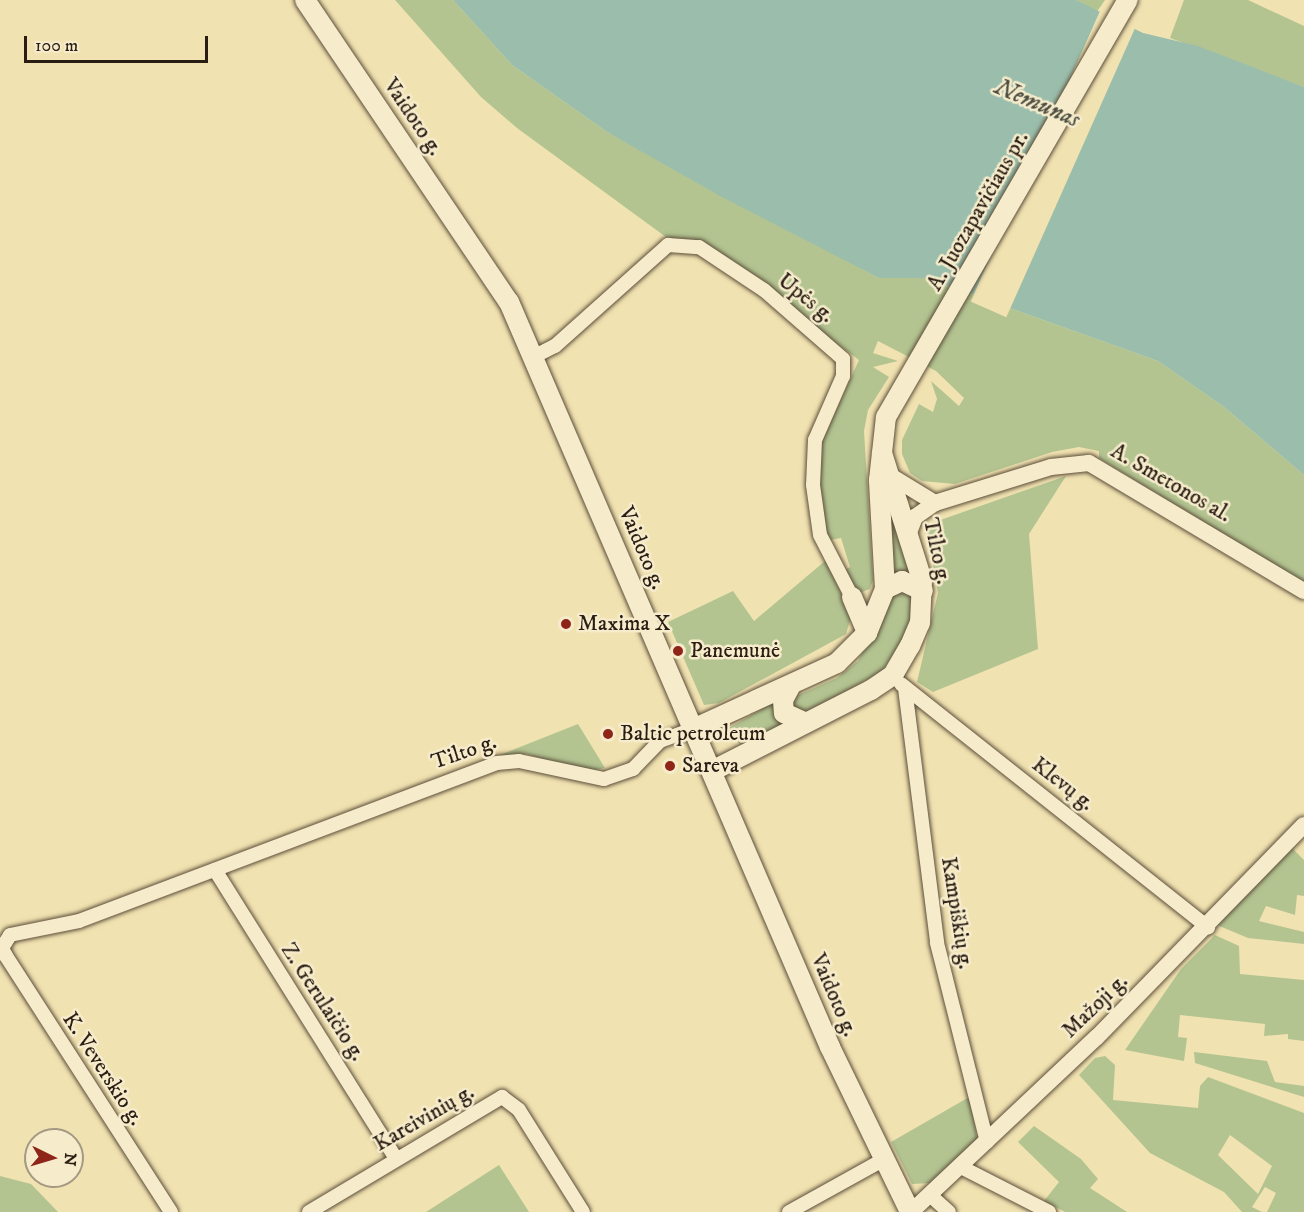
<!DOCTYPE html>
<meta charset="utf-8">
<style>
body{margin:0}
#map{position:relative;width:1304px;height:1212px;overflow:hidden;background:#f1e2b1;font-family:"IM FELL DW Pica",serif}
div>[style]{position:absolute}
.green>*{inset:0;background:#b3c491;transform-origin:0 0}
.water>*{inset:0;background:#9bbeac}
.pier>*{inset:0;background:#f1e2b1;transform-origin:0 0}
.roads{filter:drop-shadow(0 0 2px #5c4e3a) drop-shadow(0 0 2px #5c4e3a)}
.minor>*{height:14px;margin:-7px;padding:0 7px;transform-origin:7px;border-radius:7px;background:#f6eccc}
.tertiary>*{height:16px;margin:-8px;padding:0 8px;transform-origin:8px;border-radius:8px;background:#f6eccc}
.secondary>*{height:20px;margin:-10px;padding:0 10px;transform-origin:10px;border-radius:10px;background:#f6eccc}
.dots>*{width:16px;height:16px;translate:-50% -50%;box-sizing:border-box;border:3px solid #f6eccc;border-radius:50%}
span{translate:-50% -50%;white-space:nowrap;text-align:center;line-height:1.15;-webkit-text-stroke:5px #f6eccc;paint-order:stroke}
.street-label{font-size:22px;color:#2a1d13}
.poi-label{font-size:22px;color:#2a1d13}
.left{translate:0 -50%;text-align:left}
.water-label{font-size:24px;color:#4c4d41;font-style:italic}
.north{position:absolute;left:24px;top:1128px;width:60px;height:60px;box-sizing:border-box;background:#f6eccc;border:2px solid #a49982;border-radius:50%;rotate:95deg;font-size:16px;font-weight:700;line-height:24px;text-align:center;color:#2a1d13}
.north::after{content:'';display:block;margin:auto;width:21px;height:27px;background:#8f2418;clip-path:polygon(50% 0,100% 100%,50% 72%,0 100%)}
.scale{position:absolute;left:24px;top:36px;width:184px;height:27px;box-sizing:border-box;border:3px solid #2a1d13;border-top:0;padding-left:8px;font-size:18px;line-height:21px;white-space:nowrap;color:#2a1d13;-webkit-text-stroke:4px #f6eccc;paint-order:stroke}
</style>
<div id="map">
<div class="green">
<div style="clip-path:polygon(395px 0,453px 0,512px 65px,607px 132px,879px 278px,926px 278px,1158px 361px,1224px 407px,1304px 475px,1304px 584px,1099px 458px,1099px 451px,1079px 447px,1052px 452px,955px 484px,922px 481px,910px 473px,902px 454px,902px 440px,919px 404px,933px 412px,937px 399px,931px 381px,959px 406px,964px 398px,936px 371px,878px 341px,873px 353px,898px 361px,873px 367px,889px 377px,868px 410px,864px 431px,873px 580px,870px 589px,859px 593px,845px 570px,850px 567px,841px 538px,829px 540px,822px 526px,818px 479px,822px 441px,859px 360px,703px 246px,670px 240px,517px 128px,481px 97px)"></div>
<div style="clip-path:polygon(1076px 0,1105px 0,1096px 13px)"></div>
<div style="clip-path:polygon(1184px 0,1248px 0,1304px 26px,1304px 87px,1170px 38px)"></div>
<div style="clip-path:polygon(1066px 476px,1029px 534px,1038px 649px,933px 692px,917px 682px,938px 593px,926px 525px)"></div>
<div style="clip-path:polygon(889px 486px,911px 573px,894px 572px)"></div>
<div style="clip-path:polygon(825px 561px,852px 614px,846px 634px,719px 703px,704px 705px,668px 622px,733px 591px,754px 621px)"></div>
<div style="clip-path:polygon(905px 588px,915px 597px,908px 632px,882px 671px,807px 714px,792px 707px,796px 696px,837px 678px,858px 661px,893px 592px)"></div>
<div style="left:774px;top:702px;width:24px;height:51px;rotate:60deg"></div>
<div style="clip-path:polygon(578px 724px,605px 768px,584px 772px,527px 754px,500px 755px)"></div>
<div style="clip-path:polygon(1292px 848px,1304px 860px,1304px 896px,1297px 895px,1295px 915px,1266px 906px,1259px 921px,1304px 932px,1304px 944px,1248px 938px,1217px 925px)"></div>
<div style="clip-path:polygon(1215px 935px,1239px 946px,1240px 974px,1304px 980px,1304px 1041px,1288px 1039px,1288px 1034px,1264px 1036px,1265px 1024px,1180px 1015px,1178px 1037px,1187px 1038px,1184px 1061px,1125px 1050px,1181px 969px)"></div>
<div style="clip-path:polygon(1194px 1052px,1267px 1061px,1275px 1082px,1304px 1086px,1304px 1097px,1195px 1063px)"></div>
<div style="clip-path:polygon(evenodd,1105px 1056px,1115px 1065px,1113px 1100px,1198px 1108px,1200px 1086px,1208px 1077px,1304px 1113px,1304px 1212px,1267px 1212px,1276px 1193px,1265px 1187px,1252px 1207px,1262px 1212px,1242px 1212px,1224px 1192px,1150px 1153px,1079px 1075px,1095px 1058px,1105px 1056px,1230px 1135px,1272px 1166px,1258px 1194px,1218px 1155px,1230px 1135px)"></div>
<div style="clip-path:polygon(971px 1096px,977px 1140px,931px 1183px,912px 1184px,891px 1142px)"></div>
<div style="clip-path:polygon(1034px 1126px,1081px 1159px,1098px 1179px,1090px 1188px,1127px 1212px,1065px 1212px,1044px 1201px,1059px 1182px,1018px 1142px)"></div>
<div style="clip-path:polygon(499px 1165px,529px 1212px,426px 1212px)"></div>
<div style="clip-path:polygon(0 1176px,31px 1184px,58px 1212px,0 1212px)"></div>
</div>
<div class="water">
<div style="clip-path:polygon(453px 0,1076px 0,1143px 33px,1198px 46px,1304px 87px,1304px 475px,1224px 407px,1158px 361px,926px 278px,879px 278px,720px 196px,607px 132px,512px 65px)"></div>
</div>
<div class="pier">
<div style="left:1100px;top:11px;width:39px;height:318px;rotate:24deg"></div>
</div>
<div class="roads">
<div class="minor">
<div style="left:535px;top:356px;width:22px;rotate:-27deg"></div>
<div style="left:555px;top:346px;width:152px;rotate:-41.8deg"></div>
<div style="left:668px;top:245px;width:31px;rotate:4deg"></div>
<div style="left:699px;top:247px;width:78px;rotate:33.5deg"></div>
<div style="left:764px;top:290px;width:105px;rotate:41.1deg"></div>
<div style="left:843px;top:359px;width:17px;rotate:90deg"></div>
<div style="left:843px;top:376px;width:70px;rotate:113.6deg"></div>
<div style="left:815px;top:440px;width:45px;rotate:92.5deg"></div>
<div style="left:813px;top:485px;width:50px;rotate:82deg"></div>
<div style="left:820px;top:535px;width:70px;rotate:62.7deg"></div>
<div style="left:901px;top:684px;width:392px;rotate:38.4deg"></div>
<div style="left:905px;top:688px;width:257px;rotate:82.8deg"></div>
<div style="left:937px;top:943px;width:205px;rotate:75.9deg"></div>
<div style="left:215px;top:870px;width:340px;rotate:57.9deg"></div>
<div style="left:961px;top:1167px;width:99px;rotate:27.1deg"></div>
<div style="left:931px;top:1196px;width:24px;rotate:42deg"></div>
<div style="left:171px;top:1212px;width:305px;rotate:-122.8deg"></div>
<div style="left:6px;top:956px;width:9px;rotate:-117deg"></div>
<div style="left:2px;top:948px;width:15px;rotate:-58deg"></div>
<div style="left:10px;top:935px;width:70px;rotate:-11.5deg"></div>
<div style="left:79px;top:921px;width:447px;rotate:-20.7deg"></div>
<div style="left:497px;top:763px;width:22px;rotate:-5deg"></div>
<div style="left:519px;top:761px;width:87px;rotate:12deg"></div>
<div style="left:604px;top:779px;width:31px;rotate:-19deg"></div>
<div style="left:633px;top:769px;width:39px;rotate:-46deg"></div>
<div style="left:660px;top:741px;width:35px;rotate:-20deg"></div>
<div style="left:309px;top:1212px;width:225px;rotate:-30.8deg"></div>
<div style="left:502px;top:1097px;width:21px;rotate:37deg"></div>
<div style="left:519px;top:1110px;width:120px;rotate:57.9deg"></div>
<div style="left:789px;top:1212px;width:107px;rotate:-29deg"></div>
</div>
<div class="tertiary">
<div style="left:894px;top:478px;width:48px;rotate:31.4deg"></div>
<div style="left:910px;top:530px;width:14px;rotate:-69deg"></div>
<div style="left:915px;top:517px;width:24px;rotate:-35deg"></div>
<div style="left:935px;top:503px;width:121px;rotate:-17.2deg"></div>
<div style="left:1051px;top:467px;width:38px;rotate:-6deg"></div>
<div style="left:1089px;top:463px;width:250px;rotate:30.8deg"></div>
<div style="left:911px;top:1212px;width:255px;rotate:-43.3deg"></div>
<div style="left:1097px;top:1037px;width:296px;rotate:-45.7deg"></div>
</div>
<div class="secondary">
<div style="left:305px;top:0;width:364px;rotate:56deg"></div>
<div style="left:509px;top:302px;width:811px;rotate:66.69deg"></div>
<div style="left:830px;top:1047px;width:183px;rotate:64.1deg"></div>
<div style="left:885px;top:589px;width:19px;rotate:-25deg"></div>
<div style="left:902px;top:581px;width:23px;rotate:25deg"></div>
<div style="left:852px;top:597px;width:39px;rotate:67deg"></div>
<div style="left:791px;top:685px;width:17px;rotate:118deg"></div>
<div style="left:783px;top:700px;width:13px;rotate:86deg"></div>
<div style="left:784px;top:713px;width:24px;rotate:24deg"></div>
<div style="left:693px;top:729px;width:158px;rotate:-24.6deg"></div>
<div style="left:837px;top:663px;width:42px;rotate:-45deg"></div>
<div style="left:867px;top:633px;width:48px;rotate:-67.8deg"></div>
<div style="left:885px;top:589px;width:109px;rotate:-93.2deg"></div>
<div style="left:879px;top:480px;width:63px;rotate:-83.7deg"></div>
<div style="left:886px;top:417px;width:482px;rotate:-59.9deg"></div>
<div style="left:712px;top:771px;width:178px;rotate:-27deg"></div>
<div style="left:871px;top:690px;width:27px;rotate:-34deg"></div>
<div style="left:893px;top:675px;width:34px;rotate:-60deg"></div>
<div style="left:910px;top:646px;width:25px;rotate:-67deg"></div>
<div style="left:920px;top:623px;width:43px;rotate:-87.3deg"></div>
<div style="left:922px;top:580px;width:133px;rotate:-107.5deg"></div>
</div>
</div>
<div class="dots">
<div style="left:566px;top:624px;background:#8f2418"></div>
<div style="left:678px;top:651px;background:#8f2418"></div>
<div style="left:608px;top:734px;background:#8f2418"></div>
<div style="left:670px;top:766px;background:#8f2418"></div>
</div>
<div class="street-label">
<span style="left:413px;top:117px;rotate:56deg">Vaidoto g.</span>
<span style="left:978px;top:211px;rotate:-60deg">A. Juozapavičiaus pr.</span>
<span style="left:806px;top:298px;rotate:39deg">Upės g.</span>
<span style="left:1171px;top:483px;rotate:30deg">A. Smetonos al.</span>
<span style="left:642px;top:548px;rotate:67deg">Vaidoto g.</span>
<span style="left:937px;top:551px;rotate:78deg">Tilto g.</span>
<span style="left:464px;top:752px;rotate:-19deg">Tilto g.</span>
<span style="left:1063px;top:784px;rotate:38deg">Klevų g.</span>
<span style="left:957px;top:913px;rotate:81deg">Kampiškių g.</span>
<span style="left:834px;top:995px;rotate:67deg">Vaidoto g.</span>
<span style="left:323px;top:1002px;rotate:57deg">Z. Gerulaičio g.</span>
<span style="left:1095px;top:1006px;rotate:-44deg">Mažoji g.</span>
<span style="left:103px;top:1069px;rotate:57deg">K. Veverskio g.</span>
<span style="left:424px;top:1118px;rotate:-30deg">Kareivinių g.</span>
</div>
<div class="poi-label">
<span class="left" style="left:578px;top:624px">Maxima X</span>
<span class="left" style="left:690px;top:651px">Panemunė</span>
<span class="left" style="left:620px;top:734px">Baltic petroleum</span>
<span class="left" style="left:682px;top:766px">Sareva</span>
</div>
<div class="water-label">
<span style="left:1037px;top:104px;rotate:23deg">Nemunas</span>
</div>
<div class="north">N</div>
<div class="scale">100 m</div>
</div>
